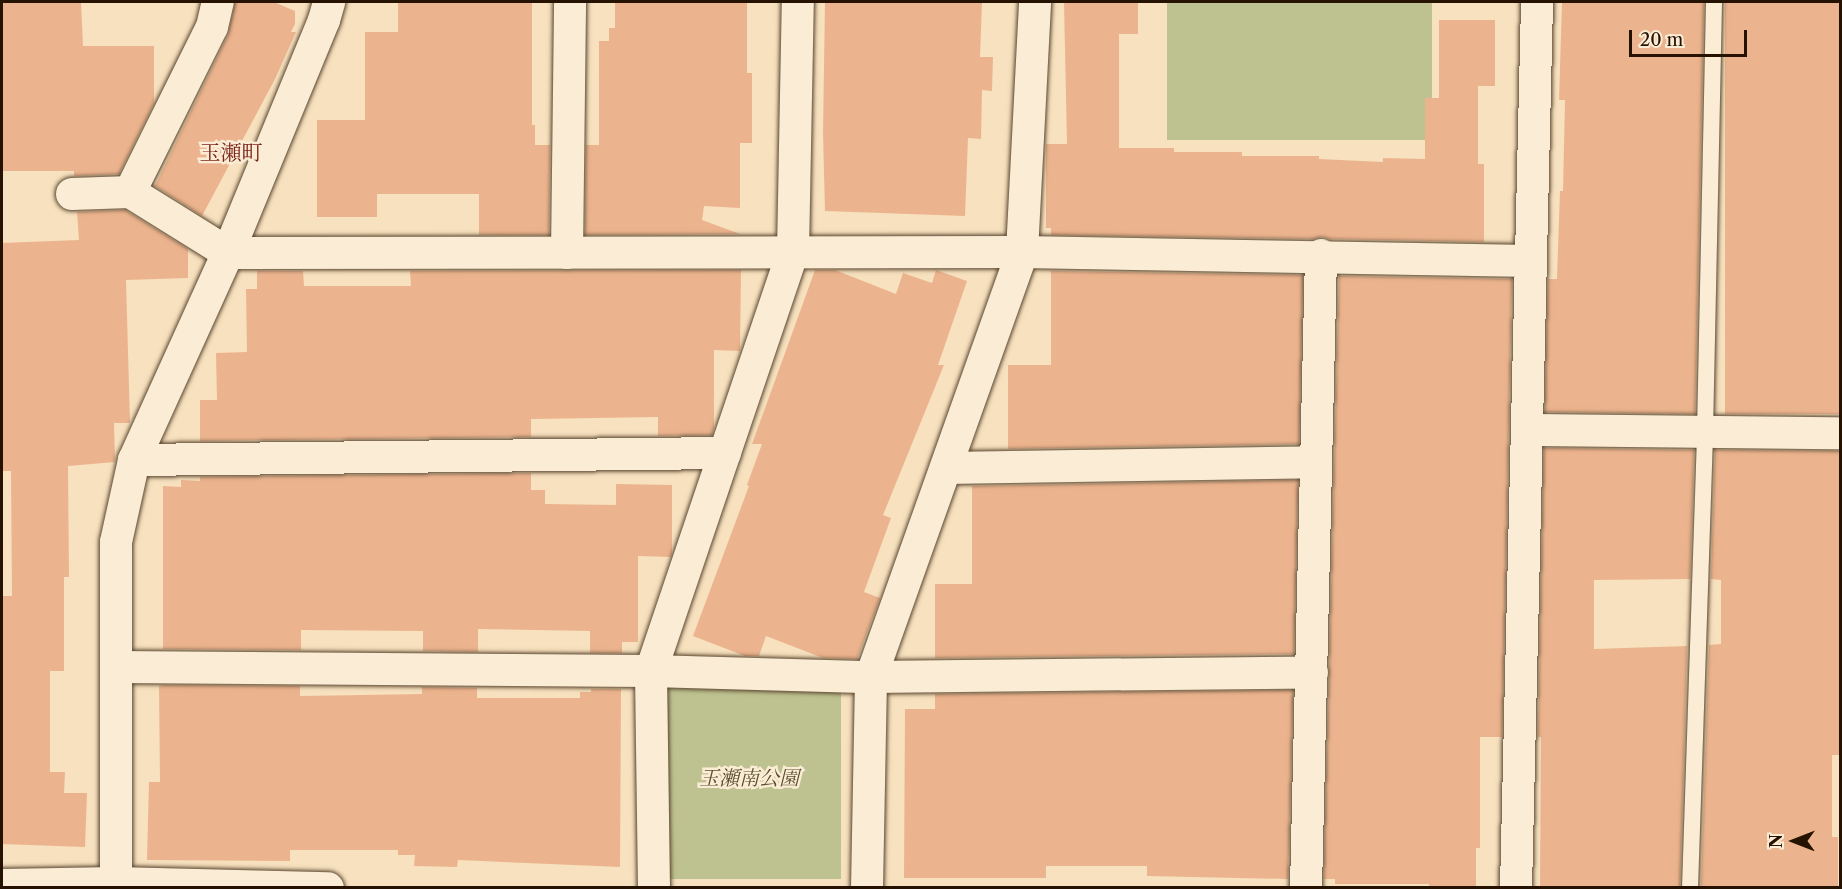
<!DOCTYPE html>
<meta charset="utf-8">
<style>
body{margin:0}
#map{position:relative;width:1842px;height:889px;overflow:hidden;background:#f7e1be;font-family:"Libre Caslon Text","Noto Serif JP",serif}
div>[style]{position:absolute}
.green>*{inset:0;background:#bec290;transform-origin:0 0}
.building>*{inset:0;background:#ecb48e;transform-origin:0 0}
.roads{filter:drop-shadow(0 0 2px #5a4630) drop-shadow(0 0 2px #5a4630)}
.lane>*{height:16px;margin:-8px;padding:0 8px;transform-origin:8px;border-radius:8px;background:#faecd5}
.street>*{height:32px;margin:-16px;padding:0 16px;transform-origin:16px;border-radius:16px;background:#faecd5}
span{translate:-50% -50%;white-space:nowrap;text-align:center;line-height:1.15;-webkit-text-stroke:5px #faecd5;paint-order:stroke}
.park-label{font-size:20px;color:#5b5032;font-style:italic}
.neighbourhood-label{font-size:21px;color:#7a1f14}
.frame{position:absolute;inset:0;border:3px solid #251200;pointer-events:none}
.north{position:absolute;left:1764px;top:811px;width:60px;height:60px;-webkit-text-stroke:4px #faecd5;paint-order:stroke;rotate:270deg;font-size:16px;font-weight:700;line-height:24px;text-align:center;color:#251200}
.north::after{content:'';display:block;margin:auto;width:21px;height:27px;background:#251200;clip-path:polygon(50% 0,100% 100%,50% 72%,0 100%)}
.scale{position:absolute;left:1629px;top:30px;width:118px;height:27px;box-sizing:border-box;border:3px solid #251200;border-top:0;padding-left:8px;font-size:18px;line-height:21px;white-space:nowrap;color:#251200;-webkit-text-stroke:4px #faecd5;paint-order:stroke}
</style>
<div id="map">
<div class="green">
<div style="left:1167px;top:2px;width:265px;height:138px"></div>
<div style="left:841px;top:677px;width:202px;height:183px;rotate:90deg"></div>
</div>
<div class="building">
<div style="clip-path:polygon(2px 2px,81px 2px,83px 46px,154px 46px,154px 103px,119px 174px,74px 176px,74px 171px,2px 171px)"></div>
<div style="clip-path:polygon(235px 2px,274px 2px,295px 11px,295px 24px,291px 32px,296px 32px,275px 79px,202px 216px,155px 186px,228px 35px)"></div>
<div style="clip-path:polygon(398px 2px,532px 2px,532px 125px,535px 125px,535px 145px,550px 145px,549px 235px,479px 235px,479px 194px,377px 194px,377px 217px,317px 217px,317px 120px,365px 120px,365px 32px,398px 32px)"></div>
<div style="clip-path:polygon(615px 2px,747px 2px,747px 73px,752px 73px,752px 143px,740px 143px,740px 208px,704px 206px,702px 220px,740px 234px,585px 235px,586px 145px,599px 145px,599px 41px,609px 41px,609px 28px,615px 28px)"></div>
<div style="clip-path:polygon(825px 2px,982px 2px,980px 57px,993px 57px,992px 91px,982px 90px,981px 139px,968px 138px,965px 216px,825px 211px,823px 133px)"></div>
<div style="clip-path:polygon(1064px 2px,1138px 2px,1138px 34px,1119px 34px,1119px 148px,1174px 148px,1174px 152px,1242px 152px,1242px 156px,1319px 156px,1319px 159px,1383px 162px,1383px 158px,1425px 159px,1425px 98px,1439px 98px,1439px 20px,1495px 20px,1495px 86px,1478px 86px,1478px 164px,1484px 164px,1484px 242px,1330px 239px,1322px 237px,1313px 239px,1051px 235px,1051px 228px,1046px 228px,1046px 144px,1067px 144px)"></div>
<div style="clip-path:polygon(1562px 2px,1704px 2px,1695px 414px,1545px 412px,1548px 279px,1557px 279px,1560px 191px,1563px 191px,1565px 100px,1559px 100px)"></div>
<div style="left:1725px;top:2px;width:115px;height:412px"></div>
<div style="clip-path:polygon(125px 210px,188px 249px,188px 278px,126px 280px,130px 423px,114px 423px,115px 462px,68px 466px,69px 577px,64px 577px,64px 671px,50px 671px,50px 772px,65px 772px,64px 793px,87px 793px,85px 847px,2px 844px,2px 596px,12px 596px,11px 471px,2px 471px,2px 243px,79px 240px,77px 212px)"></div>
<div style="clip-path:polygon(741px 270px,740px 351px,714px 350px,714px 428px,712px 435px,658px 436px,658px 417px,531px 419px,531px 437px,200px 441px,200px 400px,217px 400px,216px 353px,247px 352px,246px 289px,257px 289px,257px 271px,303px 271px,304px 286px,411px 286px,410px 271px)"></div>
<div style="clip-path:polygon(815px 270px,835px 270px,896px 294px,903px 273px,932px 283px,936px 270px,967px 281px,938px 365px,944px 365px,883px 515px,891px 518px,864px 592px,880px 598px,857px 659px,823px 658px,766px 636px,759px 656px,745px 656px,693px 636px,749px 486px,747px 485px,762px 444px,752px 444px)"></div>
<div style="clip-path:polygon(1051px 271px,1303px 275px,1299px 444px,1008px 449px,1008px 365px,1051px 365px)"></div>
<div style="clip-path:polygon(1339px 276px,1512px 279px,1502px 737px,1480px 737px,1480px 848px,1476px 848px,1476px 888px,1429px 888px,1429px 884px,1335px 884px,1335px 879px,1324px 879px)"></div>
<div style="clip-path:polygon(1544px 448px,1694px 450px,1690px 579px,1594px 580px,1594px 649px,1687px 646px,1680px 888px,1540px 888px,1541px 737px,1538px 737px)"></div>
<div style="clip-path:polygon(1715px 450px,1840px 451px,1840px 755px,1832px 755px,1832px 837px,1838px 837px,1838px 888px,1701px 888px,1709px 645px,1721px 644px,1721px 580px,1711px 579px)"></div>
<div style="clip-path:polygon(531px 473px,531px 490px,545px 490px,545px 504px,616px 505px,616px 484px,672px 485px,672px 554px,671px 557px,638px 556px,638px 642px,622px 642px,622px 653px,590px 653px,590px 631px,478px 629px,478px 652px,423px 651px,423px 631px,301px 630px,301px 650px,163px 649px,163px 486px,181px 487px,181px 480px,200px 481px,200px 477px)"></div>
<div style="clip-path:polygon(1298px 480px,1294px 654px,935px 658px,935px 584px,972px 584px,972px 486px)"></div>
<div style="clip-path:polygon(163px 685px,300px 686px,300px 696px,422px 694px,422px 687px,477px 688px,477px 698px,580px 698px,580px 692px,591px 692px,591px 689px,621px 689px,620px 867px,458px 860px,457px 867px,414px 866px,415px 855px,398px 855px,398px 850px,290px 850px,290px 861px,147px 860px,149px 782px,160px 782px,159px 686px)"></div>
<div style="clip-path:polygon(1293px 690px,1288px 879px,1147px 876px,1147px 866px,1046px 866px,1046px 878px,904px 878px,905px 709px,935px 709px,935px 694px)"></div>
</div>
<div class="roads">
<div class="lane">
<div style="left:1690px;top:888px;width:456px;rotate:-88.1deg"></div>
<div style="left:1705px;top:432px;width:430px;rotate:-88.8deg"></div>
</div>
<div class="street">
<div style="left:130px;top:192px;width:184px;rotate:-63.6deg"></div>
<div style="left:212px;top:27px;width:26px;rotate:-77deg"></div>
<div style="left:72px;top:194px;width:58px;rotate:-2deg"></div>
<div style="left:130px;top:192px;width:115px;rotate:31.9deg"></div>
<div style="left:228px;top:253px;width:794px;rotate:-0.07deg"></div>
<div style="left:1022px;top:252px;width:509px;rotate:1.01deg"></div>
<div style="left:567px;top:253px;width:251px;rotate:-89.3deg"></div>
<div style="left:1528px;top:430px;width:312px;rotate:0.6deg"></div>
<div style="left:134px;top:460px;width:591px;rotate:-0.68deg"></div>
<div style="left:946px;top:468px;width:370px;rotate:-0.9deg"></div>
<div style="left:117px;top:667px;width:534px;rotate:0.43deg"></div>
<div style="left:651px;top:671px;width:220px;rotate:1.6deg"></div>
<div style="left:871px;top:677px;width:441px;rotate:-0.6deg"></div>
<div style="left:2px;top:885px;width:114px;rotate:-1deg"></div>
<div style="left:116px;top:883px;width:212px;rotate:1.4deg"></div>
<div style="left:116px;top:888px;width:346px;rotate:-90deg"></div>
<div style="left:116px;top:542px;width:84px;rotate:-77.6deg"></div>
<div style="left:134px;top:460px;width:227px;rotate:-65.6deg"></div>
<div style="left:228px;top:253px;width:252px;rotate:-67.6deg"></div>
<div style="left:324px;top:20px;width:19px;rotate:-74deg"></div>
<div style="left:654px;top:888px;width:217px;rotate:-90.8deg"></div>
<div style="left:651px;top:671px;width:442px;rotate:-71.3deg"></div>
<div style="left:793px;top:252px;width:250px;rotate:-88.9deg"></div>
<div style="left:867px;top:888px;width:211px;rotate:-88.9deg"></div>
<div style="left:871px;top:677px;width:451px;rotate:-70.4deg"></div>
<div style="left:1022px;top:252px;width:250px;rotate:-87deg"></div>
<div style="left:1306px;top:888px;width:633px;rotate:-88.64deg"></div>
<div style="left:1516px;top:888px;width:886px;rotate:-88.64deg"></div>
</div>
</div>
<div class="park-label">
<span style="left:749px;top:778px">玉瀬南公園</span>
</div>
<div class="neighbourhood-label">
<span style="left:231px;top:153px">玉瀬町</span>
</div>
<div class="frame"></div>
<div class="north">N</div>
<div class="scale">20 m</div>
</div>
